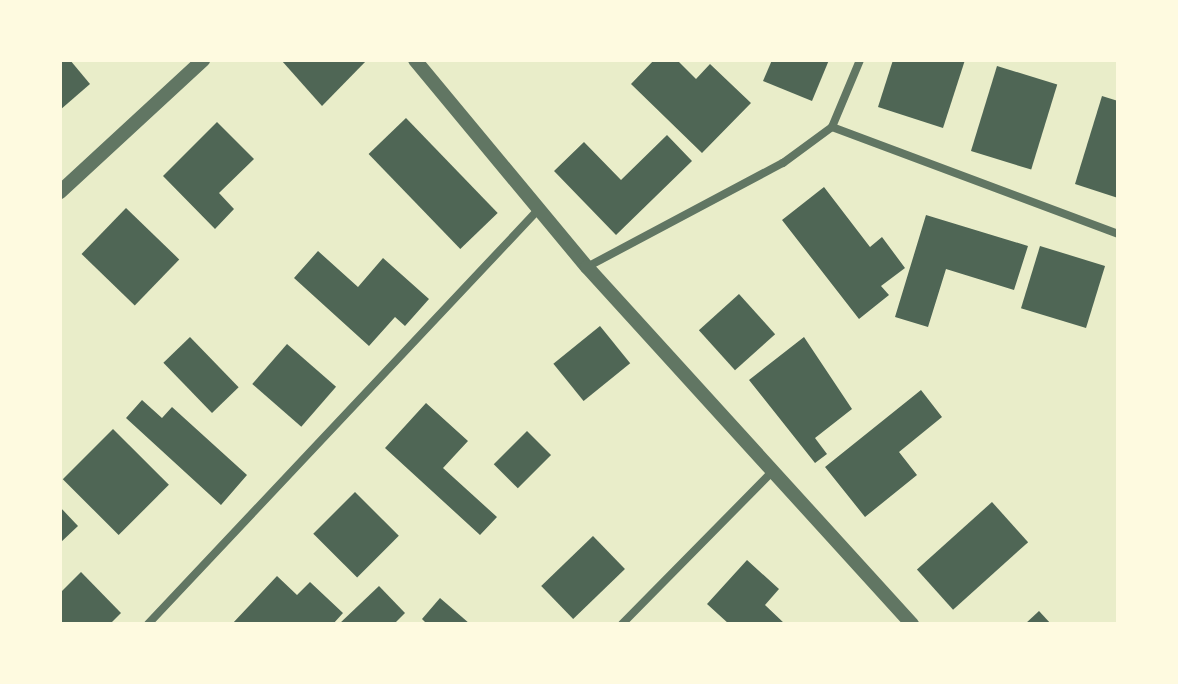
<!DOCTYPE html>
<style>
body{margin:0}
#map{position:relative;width:1178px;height:684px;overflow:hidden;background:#e9edc9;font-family:"Space Grotesk",sans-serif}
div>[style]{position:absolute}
.building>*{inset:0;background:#4f6655;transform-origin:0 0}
.minor>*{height:8px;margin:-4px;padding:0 4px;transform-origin:4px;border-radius:4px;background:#617663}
.tertiary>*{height:14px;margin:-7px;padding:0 7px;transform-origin:7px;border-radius:7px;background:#617663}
span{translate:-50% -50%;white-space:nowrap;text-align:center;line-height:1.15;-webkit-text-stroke:6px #fefae0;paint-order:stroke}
.frame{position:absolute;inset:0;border:62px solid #fefae0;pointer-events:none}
</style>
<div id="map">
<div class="building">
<div style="clip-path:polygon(60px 60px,70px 60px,90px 84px,60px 110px)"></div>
<div style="clip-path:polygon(367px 60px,322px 106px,282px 61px,283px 60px)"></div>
<div style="clip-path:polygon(654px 60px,677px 60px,696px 79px,710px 64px,751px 103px,702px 153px,631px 84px)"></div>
<div style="clip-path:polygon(772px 60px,829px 60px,812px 101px,763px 81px)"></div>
<div style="clip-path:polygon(893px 60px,965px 60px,943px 128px,878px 107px)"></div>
<div style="left:997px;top:66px;width:63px;height:89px;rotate:17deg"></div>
<div style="clip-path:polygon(1102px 96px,1118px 101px,1118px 198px,1075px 184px)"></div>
<div style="left:406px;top:118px;width:132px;height:52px;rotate:46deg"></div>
<div style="clip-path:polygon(217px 122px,254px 159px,219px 193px,234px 209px,215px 229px,163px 176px)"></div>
<div style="clip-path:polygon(667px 135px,692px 161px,616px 235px,554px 171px,584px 142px,621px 180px)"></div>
<div style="clip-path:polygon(824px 187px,870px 247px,882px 237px,905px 268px,881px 286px,889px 295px,859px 319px,782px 220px)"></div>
<div style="left:126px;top:208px;width:74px;height:64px;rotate:44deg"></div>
<div style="clip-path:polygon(926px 215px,1028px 246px,1014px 290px,946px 269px,928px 327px,895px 317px)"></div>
<div style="left:1040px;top:246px;width:68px;height:65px;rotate:17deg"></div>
<div style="clip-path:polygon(318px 251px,358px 287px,383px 258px,429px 299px,405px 326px,395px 317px,369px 346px,294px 278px)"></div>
<div style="left:739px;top:294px;width:54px;height:54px;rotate:48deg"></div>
<div style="left:600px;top:326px;width:48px;height:60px;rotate:51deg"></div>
<div style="left:190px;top:337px;width:70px;height:37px;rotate:46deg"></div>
<div style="clip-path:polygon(804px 337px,852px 409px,815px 438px,827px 454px,815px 463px,749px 380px)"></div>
<div style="left:287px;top:344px;width:65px;height:53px;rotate:41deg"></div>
<div style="clip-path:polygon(921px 390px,942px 417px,899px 452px,917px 475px,865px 517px,825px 467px)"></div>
<div style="clip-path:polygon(142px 400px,162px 418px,172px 407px,247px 475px,221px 505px,126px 418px)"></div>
<div style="clip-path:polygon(426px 403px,468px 441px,443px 468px,497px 517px,480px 535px,385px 448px)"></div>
<div style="left:113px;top:429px;width:79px;height:71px;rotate:45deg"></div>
<div style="left:527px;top:431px;width:34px;height:47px;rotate:45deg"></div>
<div style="left:355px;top:492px;width:62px;height:59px;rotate:45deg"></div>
<div style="left:992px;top:502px;width:54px;height:101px;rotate:48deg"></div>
<div style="clip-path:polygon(60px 507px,78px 526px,60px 543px)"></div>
<div style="left:593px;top:536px;width:46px;height:72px;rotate:46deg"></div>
<div style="clip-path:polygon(747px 560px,779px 589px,765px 605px,785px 624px,729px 624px,707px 604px)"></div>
<div style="clip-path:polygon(81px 572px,121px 613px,110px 624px,60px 624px,60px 593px)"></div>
<div style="clip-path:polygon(277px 576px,297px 595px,310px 582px,343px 613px,333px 624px,232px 624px)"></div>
<div style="clip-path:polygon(379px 586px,405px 613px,394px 624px,339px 624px)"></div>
<div style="clip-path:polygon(440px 598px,470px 624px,427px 624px,422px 619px)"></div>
<div style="clip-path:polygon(1039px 611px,1051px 624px,1025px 624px)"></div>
</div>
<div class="minor">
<div style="left:832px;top:127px;width:305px;rotate:20.5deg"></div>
<div style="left:587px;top:267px;width:222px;rotate:-28deg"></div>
<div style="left:783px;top:163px;width:61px;rotate:-36.3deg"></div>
<div style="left:832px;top:127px;width:73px;rotate:-67.3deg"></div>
<div style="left:148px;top:624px;width:570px;rotate:-46.71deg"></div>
<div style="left:622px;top:624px;width:215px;rotate:-45.4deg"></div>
</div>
<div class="tertiary">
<div style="left:415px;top:60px;width:269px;rotate:50.3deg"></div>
<div style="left:587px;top:267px;width:483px;rotate:47.7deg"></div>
<div style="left:60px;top:192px;width:195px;rotate:-42.7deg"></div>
</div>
<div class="frame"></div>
</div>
